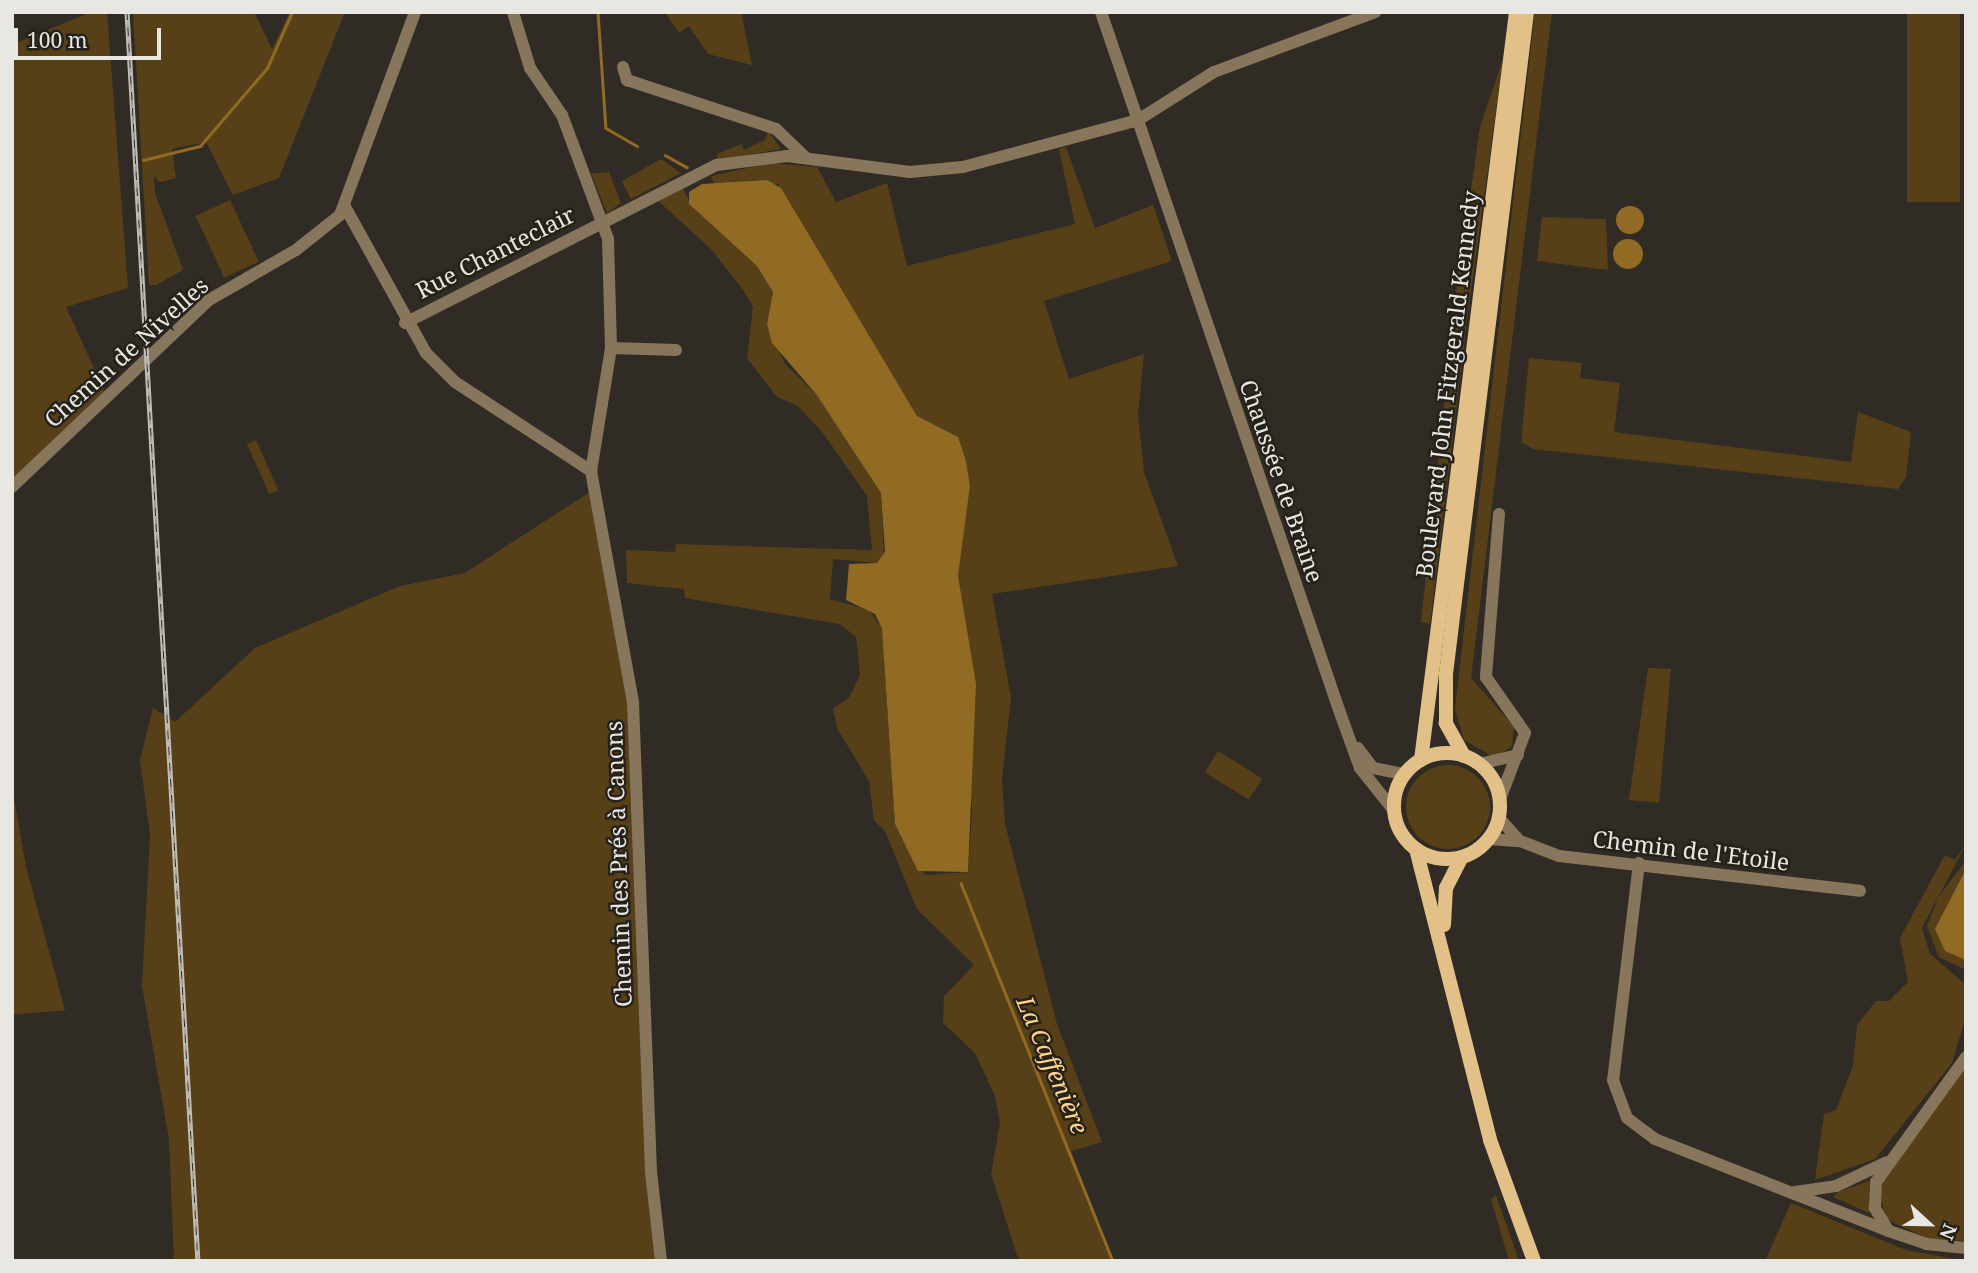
<!DOCTYPE html>
<meta charset="utf-8">
<style>
body{margin:0}
#map{position:relative;width:1978px;height:1273px;overflow:hidden;background:#302c25;font-family:"Noto Serif",serif}
div>[style]{position:absolute}
.green>*{inset:0;background:#574018;transform-origin:0 0}
.round{border-radius:50%}
.water>*{inset:0;background:#916b23}
.stream>*{height:2.5px;margin:-1.25px;padding:0 1.25px;transform-origin:1.25px;border-radius:1.25px;background:#916b23}
.minor>*{height:12px;margin:-6px;padding:0 6px;transform-origin:6px;border-radius:6px;background:#87765b}
.major>*{height:14px;margin:-7px;padding:0 7px;transform-origin:7px;border-radius:7px;background:#e3c087}
.major>.ring{margin:-7px;padding:0;box-sizing:content-box;background:none;border:14px solid #e3c087;border-radius:50%}
.rail>*{height:5px;margin-top:-2.5px;transform-origin:0;background:repeating-linear-gradient(90deg,#26221b 0 8px,#c1beb9 0 16px);box-sizing:border-box;border-block:2px solid #c1beb9}
span{translate:-50% -50%;white-space:nowrap;text-align:center;line-height:1.15;-webkit-text-stroke:5px #26221b;paint-order:stroke}
.street-label{font-size:23px;color:#e9e7e2}
.water-label{font-size:24px;color:#ffd38a;font-style:italic}
.frame{position:absolute;inset:0;border:14px solid #e9e7e2;pointer-events:none}
.north{position:absolute;left:1894px;top:1189px;width:70px;height:70px;-webkit-text-stroke:5px #26221b;paint-order:stroke;rotate:112deg;font-size:19px;font-weight:700;line-height:28px;text-align:center;color:#e9e7e2}
.north::after{content:'';display:block;margin:auto;width:24px;height:32px;background:#e9e7e2;clip-path:polygon(50% 0,100% 100%,50% 72%,0 100%)}
.scale{position:absolute;left:14px;top:28px;width:147px;height:32px;box-sizing:border-box;border:4px solid #e9e7e2;border-top:0;padding-left:9px;font-size:21px;line-height:24px;white-space:nowrap;color:#e9e7e2;-webkit-text-stroke:5px #26221b;paint-order:stroke}
</style>
<div id="map">
<div class="green">
<div style="clip-path:polygon(91px 12px,107px 12px,128px 288px,66px 307px,105px 392px,12px 481px,12px 45px)"></div>
<div style="clip-path:polygon(133px 12px,254px 12px,272px 49px,290px 12px,345px 12px,279px 178px,233px 195px,206px 142px,172px 149px,176px 178px,160px 182px,154px 176px,155px 193px,183px 270px,156px 285px,149px 285px)"></div>
<div style="clip-path:polygon(665px 12px,741px 12px,752px 65px,708px 54px,689px 26px,679px 33px)"></div>
<div style="clip-path:polygon(1535px 12px,1552px 12px,1471px 678px,1514px 727px,1512px 746px,1495px 758px,1464px 740px,1455px 709px)"></div>
<div style="left:1907px;top:12px;width:53px;height:190px"></div>
<div style="clip-path:polygon(1503px 59px,1466px 328px,1430px 624px,1421px 622px,1455px 301px,1480px 127px)"></div>
<div style="clip-path:polygon(768px 131px,781px 149px,718px 160px,717px 154px,741px 144px,744px 150px,765px 140px)"></div>
<div style="clip-path:polygon(1066px 147px,1095px 228px,1153px 205px,1172px 261px,1044px 301px,1069px 379px,1144px 354px,1138px 415px,1144px 472px,1178px 566px,992px 594px,1011px 697px,1002px 780px,1005px 824px,1057px 1024px,1102px 1142px,1071px 1151px,1113px 1261px,1019px 1261px,991px 1174px,1000px 1123px,995px 1096px,975px 1053px,943px 1023px,944px 996px,974px 965px,917px 909px,885px 831px,874px 820px,869px 781px,837px 728px,833px 708px,849px 698px,860px 675px,856px 637px,840px 624px,685px 598px,684px 589px,627px 583px,626px 550px,675px 552px,676px 544px,872px 550px,867px 496px,823px 433px,798px 406px,777px 397px,747px 358px,753px 307px,743px 290px,711px 249px,656px 199px,682px 187px,692px 207px,757px 266px,773px 292px,767px 324px,785px 364px,816px 394px,881px 493px,884px 557px,876px 563px,833px 559px,830px 599px,869px 610px,882px 629px,895px 824px,925px 875px,968px 872px,972px 812px,958px 576px,970px 486px,966px 461px,957px 437px,917px 416px,778px 184px,714px 184px,711px 176px,771px 163px,817px 167px,836px 202px,887px 183px,907px 266px,1075px 224px,1059px 149px)"></div>
<div style="clip-path:polygon(661px 159px,681px 173px,631px 199px,622px 181px)"></div>
<div style="clip-path:polygon(609px 172px,621px 203px,607px 213px,591px 174px)"></div>
<div style="left:230px;top:200px;width:68px;height:38px;rotate:65deg"></div>
<div style="clip-path:polygon(1542px 217px,1606px 219px,1608px 270px,1537px 261px)"></div>
<div style="clip-path:polygon(1529px 358px,1582px 363px,1580px 378px,1620px 383px,1614px 432px,1851px 462px,1858px 412px,1911px 432px,1906px 477px,1898px 489px,1534px 449px,1521px 442px)"></div>
<div style="left:256px;top:440px;width:55px;height:10px;rotate:66deg"></div>
<div style="clip-path:polygon(596px 488px,630px 703px,657px 1261px,174px 1261px,169px 1139px,142px 986px,150px 835px,140px 760px,153px 708px,175px 722px,255px 648px,400px 586px,465px 573px)"></div>
<div style="clip-path:polygon(1648px 668px,1671px 669px,1659px 803px,1629px 800px)"></div>
<div style="left:1218px;top:751px;width:52px;height:25px;rotate:32deg"></div>
<div class="round" style="left:1406px;top:765px;width:84px;height:84px"></div>
<div style="clip-path:polygon(12px 786px,26px 867px,65px 1010px,12px 1015px)"></div>
<div style="clip-path:polygon(1966px 844px,1922px 928px,1930px 954px,1966px 985px,1966px 1016px,1952px 1063px,1875px 1159px,1815px 1180px,1824px 1114px,1836px 1110px,1853px 1066px,1857px 1025px,1876px 1001px,1889px 1001px,1908px 982px,1900px 938px,1945px 855px,1955px 860px)"></div>
<div style="clip-path:polygon(1966px 860px,1966px 970px,1939px 957px,1927px 926px,1938px 898px)"></div>
<div style="clip-path:polygon(1966px 1063px,1966px 1241px,1929px 1239px,1886px 1219px,1878px 1185px)"></div>
<div style="clip-path:polygon(1869px 1181px,1869px 1213px,1833px 1197px,1838px 1192px)"></div>
<div style="clip-path:polygon(1496px 1195px,1519px 1261px,1509px 1261px,1491px 1199px)"></div>
<div style="clip-path:polygon(1791px 1203px,1906px 1250px,1966px 1261px,1765px 1261px)"></div>
</div>
<div class="water">
<div style="clip-path:polygon(767px 180px,781px 188px,917px 416px,958px 437px,966px 461px,970px 486px,958px 576px,976px 684px,968px 872px,918px 871px,895px 824px,882px 629px,875px 614px,846px 600px,849px 564px,877px 563px,885px 552px,881px 493px,816px 394px,772px 343px,767px 324px,773px 292px,757px 266px,689px 204px,689px 192px,702px 184px)"></div>
<div class="round" style="left:1616px;top:206px;width:28px;height:28px"></div>
<div class="round" style="left:1613px;top:239px;width:30px;height:30px"></div>
<div style="clip-path:polygon(1966px 869px,1966px 960px,1945px 951px,1935px 929px)"></div>
</div>
<div class="stream">
<div style="left:598px;top:12px;width:116px;rotate:86.1deg"></div>
<div style="left:606px;top:128px;width:36px;rotate:30deg"></div>
<div style="left:665px;top:155px;width:25px;rotate:29deg"></div>
<div style="left:143px;top:160px;width:59px;rotate:-13.8deg"></div>
<div style="left:200px;top:146px;width:103px;rotate:-49.3deg"></div>
<div style="left:267px;top:68px;width:61px;rotate:-65.9deg"></div>
<div style="left:961px;top:883px;width:407px;rotate:68.1deg"></div>
</div>
<div class="minor">
<div style="left:513px;top:12px;width:59px;rotate:73.1deg"></div>
<div style="left:530px;top:68px;width:57px;rotate:55.8deg"></div>
<div style="left:562px;top:115px;width:132px;rotate:69.6deg"></div>
<div style="left:608px;top:239px;width:109px;rotate:88.4deg"></div>
<div style="left:611px;top:348px;width:125px;rotate:99.2deg"></div>
<div style="left:591px;top:471px;width:236px;rotate:79.7deg"></div>
<div style="left:633px;top:703px;width:469px;rotate:87.8deg"></div>
<div style="left:651px;top:1172px;width:90px;rotate:83.6deg"></div>
<div style="left:1101px;top:12px;width:737px;rotate:71.17deg"></div>
<div style="left:1339px;top:710px;width:62px;rotate:70.1deg"></div>
<div style="left:1360px;top:768px;width:56px;rotate:51.5deg"></div>
<div style="left:623px;top:67px;width:14px;rotate:73deg"></div>
<div style="left:627px;top:80px;width:157px;rotate:18.2deg"></div>
<div style="left:776px;top:129px;width:40px;rotate:44deg"></div>
<div style="left:344px;top:205px;width:169px;rotate:61deg"></div>
<div style="left:426px;top:353px;width:41px;rotate:45deg"></div>
<div style="left:455px;top:382px;width:163px;rotate:33.2deg"></div>
<div style="left:405px;top:323px;width:350px;rotate:-26.9deg"></div>
<div style="left:717px;top:165px;width:71px;rotate:-7.3deg"></div>
<div style="left:787px;top:156px;width:124px;rotate:7.4deg"></div>
<div style="left:910px;top:172px;width:53px;rotate:-5.4deg"></div>
<div style="left:963px;top:167px;width:181px;rotate:-15deg"></div>
<div style="left:1138px;top:120px;width:90px;rotate:-32.3deg"></div>
<div style="left:1214px;top:72px;width:172px;rotate:-20.4deg"></div>
<div style="left:611px;top:348px;width:65px;rotate:1.8deg"></div>
<div style="left:12px;top:487px;width:272px;rotate:-43.5deg"></div>
<div style="left:209px;top:300px;width:100px;rotate:-29.9deg"></div>
<div style="left:296px;top:250px;width:56px;rotate:-38.5deg"></div>
<div style="left:340px;top:215px;width:216px;rotate:-69.7deg"></div>
<div style="left:1499px;top:514px;width:164px;rotate:94.6deg"></div>
<div style="left:1486px;top:677px;width:68px;rotate:55.1deg"></div>
<div style="left:1525px;top:733px;width:71px;rotate:110.7deg"></div>
<div style="left:1358px;top:748px;width:25px;rotate:53deg"></div>
<div style="left:1373px;top:768px;width:33px;rotate:11deg"></div>
<div style="left:1479px;top:764px;width:40px;rotate:-13deg"></div>
<div style="left:1499px;top:818px;width:27px;rotate:48deg"></div>
<div style="left:1489px;top:839px;width:31px;rotate:4deg"></div>
<div style="left:1520px;top:841px;width:42px;rotate:21deg"></div>
<div style="left:1559px;top:856px;width:303px;rotate:6.6deg"></div>
<div style="left:1639px;top:863px;width:219px;rotate:96.8deg"></div>
<div style="left:1613px;top:1080px;width:40px;rotate:69.8deg"></div>
<div style="left:1627px;top:1118px;width:35px;rotate:37deg"></div>
<div style="left:1655px;top:1139px;width:251px;rotate:21.5deg"></div>
<div style="left:1889px;top:1231px;width:39px;rotate:19deg"></div>
<div style="left:1926px;top:1244px;width:40px;rotate:5.7deg"></div>
<div style="left:1795px;top:1192px;width:41px;rotate:-8.3deg"></div>
<div style="left:1836px;top:1186px;width:56px;rotate:-25.2deg"></div>
<div style="left:1888px;top:1230px;width:26px;rotate:-121deg"></div>
<div style="left:1875px;top:1208px;width:26px;rotate:-88deg"></div>
<div style="left:1876px;top:1182px;width:154px;rotate:-54.2deg"></div>
</div>
<div class="major">
<div class="ring" style="left:1394px;top:753px;width:92px;height:92px"></div>
<div style="left:1464px;top:756px;width:38px;rotate:-119deg"></div>
<div style="left:1446px;top:723px;width:49px;rotate:-90deg"></div>
<div style="left:1446px;top:674px;width:667px;rotate:-83.02deg"></div>
<div style="left:1421px;top:760px;width:754px;rotate:-82.76deg"></div>
<div style="left:1416px;top:849px;width:300px;rotate:75.7deg"></div>
<div style="left:1490px;top:1140px;width:129px;rotate:70deg"></div>
<div style="left:1444px;top:925px;width:37px;rotate:-87deg"></div>
<div style="left:1446px;top:888px;width:34px;rotate:-63deg"></div>
</div>
<div class="rail">
<div style="left:127px;top:12px;width:1251px;rotate:86.75deg"></div>
</div>
<div class="street-label">
<span style="left:495px;top:252px;rotate:-27deg">Rue Chanteclair</span>
<span style="left:126px;top:352px;rotate:-42deg">Chemin de Nivelles</span>
<span style="left:1447px;top:384px;rotate:-83deg">Boulevard John Fitzgerald Kennedy</span>
<span style="left:1282px;top:481px;rotate:71deg">Chaussée de Braine</span>
<span style="left:1691px;top:850px;rotate:7deg">Chemin de l'Etoile</span>
<span style="left:618px;top:864px;rotate:-92deg">Chemin des Prés à Canons</span>
</div>
<div class="water-label">
<span style="left:1053px;top:1065px;rotate:67deg">La Caffenière</span>
</div>
<div class="frame"></div>
<div class="north">N</div>
<div class="scale">100 m</div>
</div>
